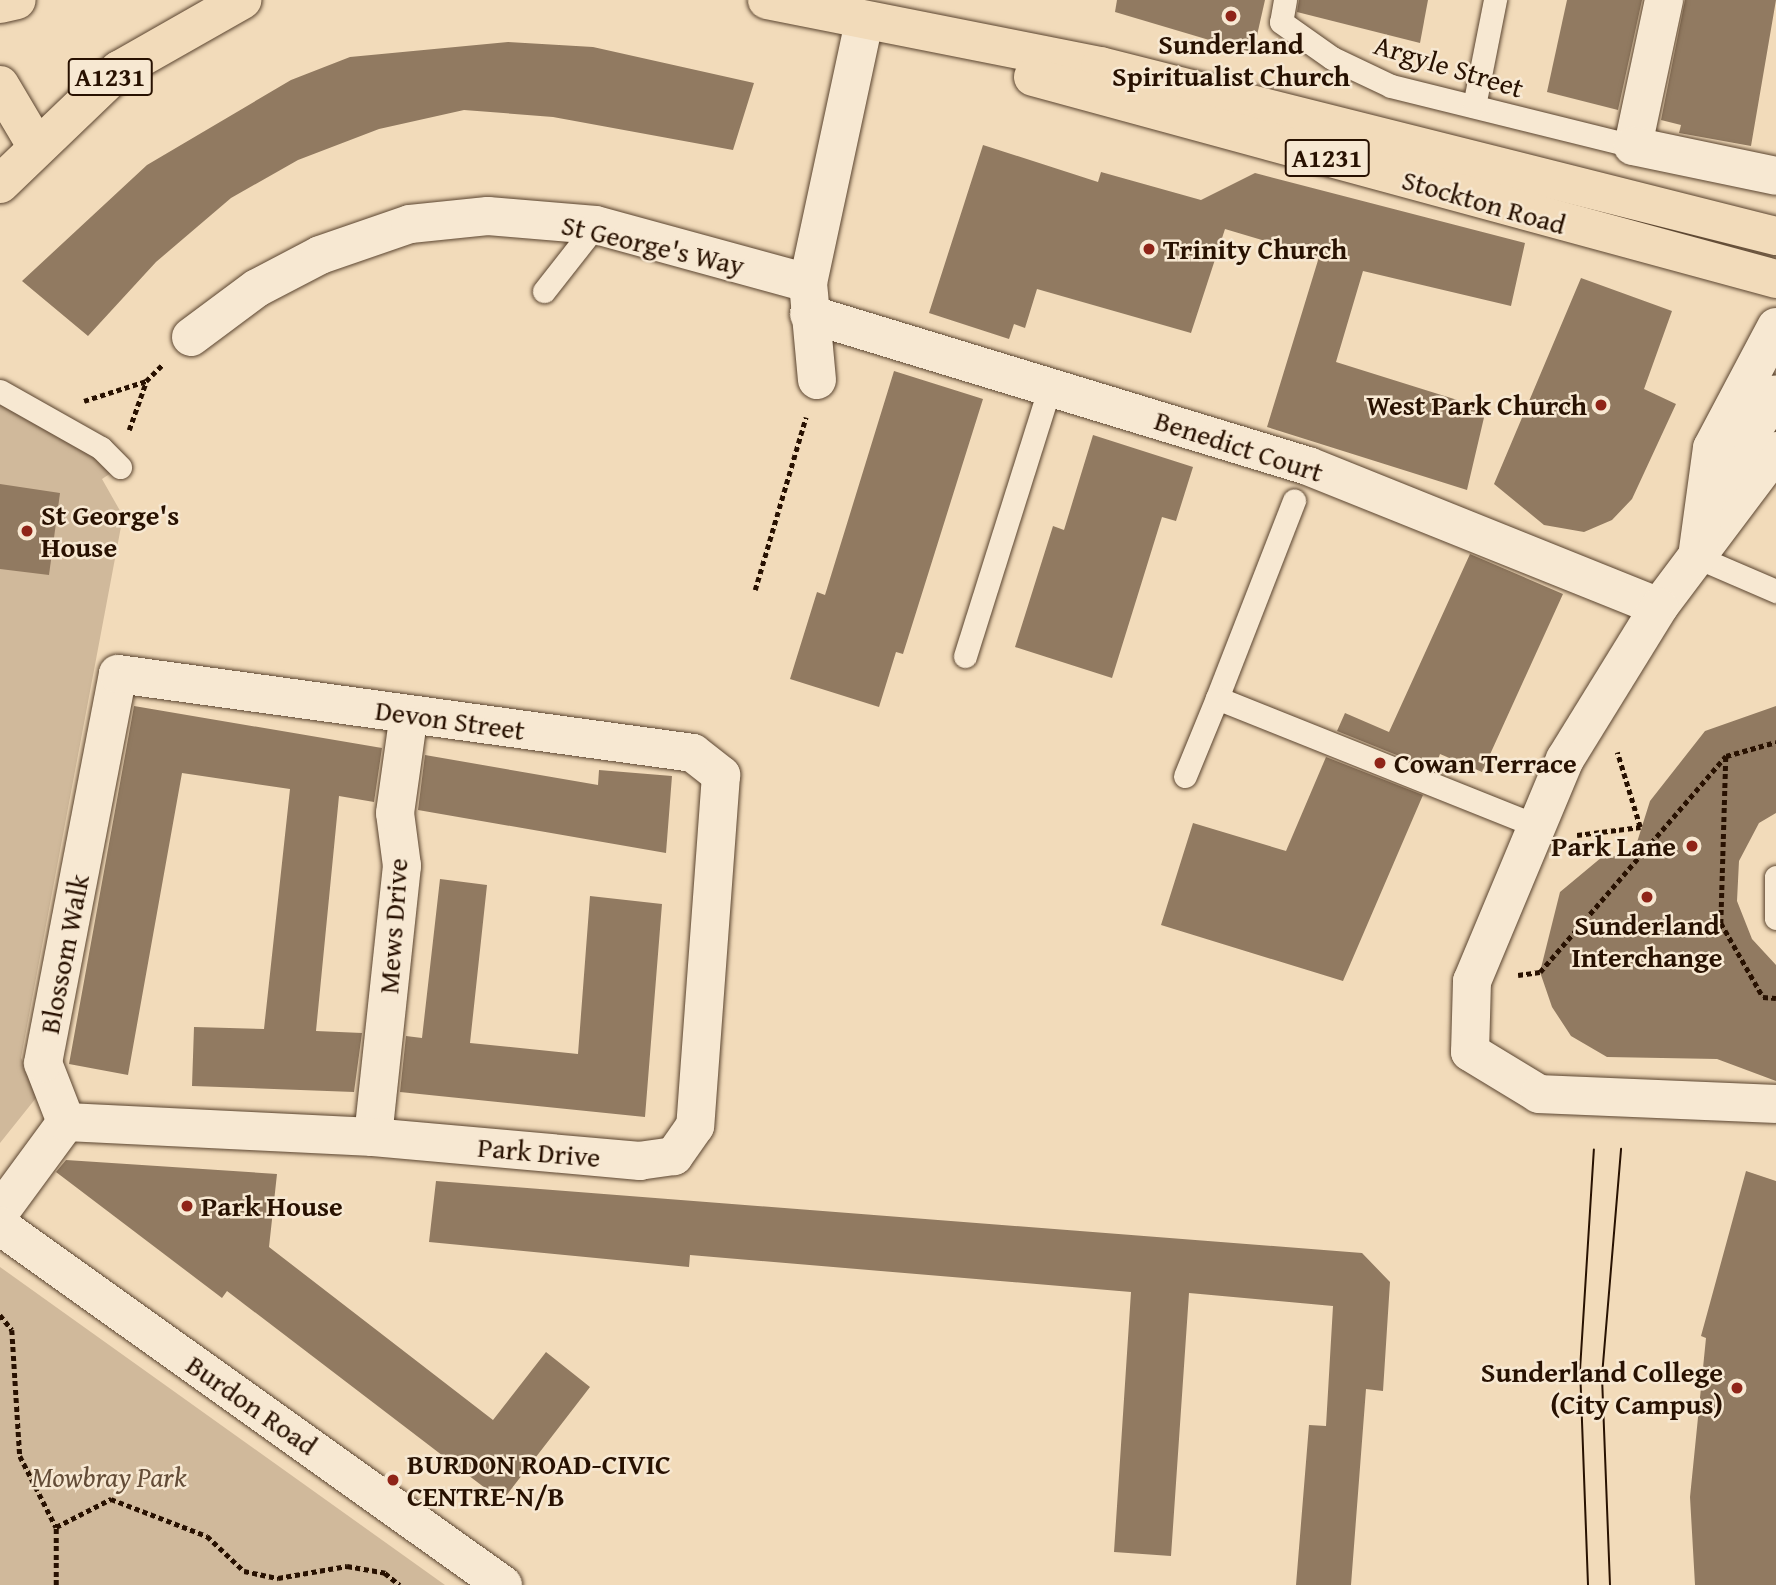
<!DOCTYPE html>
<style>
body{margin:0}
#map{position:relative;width:1776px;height:1585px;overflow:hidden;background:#f2dbba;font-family:"Gentium Book Plus",serif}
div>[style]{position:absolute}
.green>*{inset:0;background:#d0b99b}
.building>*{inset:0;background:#917a61}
.path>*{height:4.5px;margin-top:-2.25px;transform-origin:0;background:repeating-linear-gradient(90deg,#281101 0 5px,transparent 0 8.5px)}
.roads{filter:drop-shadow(0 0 2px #5a442f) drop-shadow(0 0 2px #5a442f)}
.service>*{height:23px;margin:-11.5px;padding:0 11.5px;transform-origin:11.5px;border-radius:11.5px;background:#f7e8d2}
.minor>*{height:38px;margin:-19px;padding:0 19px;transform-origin:19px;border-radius:19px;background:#f7e8d2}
.tertiary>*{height:38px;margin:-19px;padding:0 19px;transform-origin:19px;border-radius:19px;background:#f7e8d2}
.trunk>*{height:38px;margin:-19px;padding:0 19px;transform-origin:19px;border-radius:19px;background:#f2dbba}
.tram>*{height:2px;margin:-1px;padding:0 1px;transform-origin:1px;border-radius:1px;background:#281101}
.dots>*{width:19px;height:19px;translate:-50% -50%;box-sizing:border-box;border:4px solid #f7e8d2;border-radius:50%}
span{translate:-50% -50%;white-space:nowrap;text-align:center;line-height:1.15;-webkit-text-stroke:5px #f7e8d2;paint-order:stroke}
.shield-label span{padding:2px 5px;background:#f7e8d2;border:2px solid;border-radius:5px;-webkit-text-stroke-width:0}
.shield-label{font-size:26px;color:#281101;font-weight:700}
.poi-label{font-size:28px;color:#281101;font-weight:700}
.left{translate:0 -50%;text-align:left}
.right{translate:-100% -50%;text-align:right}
.street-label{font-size:28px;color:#281101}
.park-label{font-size:28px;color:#634c37;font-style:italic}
</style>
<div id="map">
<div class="green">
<div style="clip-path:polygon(0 391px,120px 467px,102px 479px,123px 516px,21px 1058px,40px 1093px,0 1143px)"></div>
<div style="clip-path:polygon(0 1267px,445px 1585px,0 1585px)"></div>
</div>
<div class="building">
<div style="clip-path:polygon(1117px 0,1265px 0,1253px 53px,1115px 12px)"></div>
<div style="clip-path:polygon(1428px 0,1420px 43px,1297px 12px,1299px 0)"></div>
<div style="clip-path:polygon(1567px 0,1642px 0,1618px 110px,1547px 92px)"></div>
<div style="clip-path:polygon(1685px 0,1776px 0,1751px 146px,1679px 133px,1681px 125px,1661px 120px)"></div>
<div style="clip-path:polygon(508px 42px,593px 47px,754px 83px,733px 150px,553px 117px,464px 110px,379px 129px,298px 160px,231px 198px,156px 262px,88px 336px,22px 281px,147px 165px,291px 80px,350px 57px)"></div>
<div style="clip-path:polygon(983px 145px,1098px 182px,1101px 172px,1201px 200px,1255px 173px,1525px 243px,1511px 306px,1363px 271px,1336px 362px,1486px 409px,1467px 490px,1267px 427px,1319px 257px,1225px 229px,1191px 333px,1037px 289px,1025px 328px,1014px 324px,1009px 339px,929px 313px)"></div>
<div style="clip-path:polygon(1581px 278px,1672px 311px,1644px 389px,1676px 404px,1632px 499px,1612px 520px,1584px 532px,1544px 525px,1494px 484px)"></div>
<div style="clip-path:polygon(894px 371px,983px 399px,903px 654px,896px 652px,879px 707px,790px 679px,817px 592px,825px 595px)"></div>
<div style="clip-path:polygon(1093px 435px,1193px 467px,1176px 521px,1162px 517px,1112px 678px,1015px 647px,1053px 526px,1064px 530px)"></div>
<div style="clip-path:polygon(0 484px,60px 493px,49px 575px,0 569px)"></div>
<div style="clip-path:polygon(1470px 554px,1563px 594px,1482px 772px,1440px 754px,1434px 770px,1337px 731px,1345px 713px,1389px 732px)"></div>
<div style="clip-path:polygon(134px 706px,382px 748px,374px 802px,339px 796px,316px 1031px,362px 1033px,354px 1092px,192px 1086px,194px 1027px,264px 1029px,290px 789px,182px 773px,128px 1075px,69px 1064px)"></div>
<div style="clip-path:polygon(1776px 706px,1776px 813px,1759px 823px,1739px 861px,1737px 901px,1752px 939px,1776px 965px,1776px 1081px,1717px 1059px,1607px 1057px,1571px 1036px,1552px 1007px,1540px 972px,1560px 892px,1602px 857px,1633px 855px,1650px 801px,1705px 731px)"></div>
<div style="clip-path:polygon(425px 755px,598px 785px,599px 770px,672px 776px,666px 853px,418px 810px)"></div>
<div style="clip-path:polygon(1326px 757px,1423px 795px,1343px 981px,1161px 925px,1193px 823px,1286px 851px)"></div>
<div style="clip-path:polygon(440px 879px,487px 885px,470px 1043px,578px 1054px,590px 896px,662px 904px,645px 1117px,400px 1092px,406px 1036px,422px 1038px)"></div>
<div style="clip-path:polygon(66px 1160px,277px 1174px,269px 1247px,493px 1420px,546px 1352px,590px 1387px,502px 1501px,227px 1291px,222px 1298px,56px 1172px)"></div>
<div style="clip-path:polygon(1746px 1171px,1776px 1181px,1776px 1585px,1695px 1585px,1690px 1497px,1706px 1338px,1701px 1336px)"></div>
<div style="clip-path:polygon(436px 1181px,1362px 1253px,1390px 1282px,1383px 1391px,1366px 1389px,1351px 1585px,1296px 1585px,1309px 1425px,1326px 1426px,1333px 1306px,1189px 1293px,1171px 1556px,1114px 1552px,1131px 1292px,690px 1255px,689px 1267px,429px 1242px)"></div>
</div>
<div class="path">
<div style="left:84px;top:401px;width:65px;rotate:-17.9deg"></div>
<div style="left:146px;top:381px;width:24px;rotate:-45deg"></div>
<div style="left:129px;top:430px;width:51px;rotate:-70.5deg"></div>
<div style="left:755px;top:590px;width:180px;rotate:-73.6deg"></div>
<div style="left:1726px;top:757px;width:166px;rotate:91.7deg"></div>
<div style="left:1721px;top:923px;width:85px;rotate:60.4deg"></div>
<div style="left:1763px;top:997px;width:13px;rotate:4deg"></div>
<div style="left:1577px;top:835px;width:64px;rotate:-7.2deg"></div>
<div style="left:1640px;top:827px;width:78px;rotate:-107deg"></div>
<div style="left:1518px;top:975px;width:22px;rotate:-8deg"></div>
<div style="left:1540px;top:972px;width:285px;rotate:-49.3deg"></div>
<div style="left:1726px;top:756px;width:52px;rotate:-15.6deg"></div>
<div style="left:0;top:1315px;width:19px;rotate:51deg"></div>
<div style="left:12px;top:1330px;width:126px;rotate:86.4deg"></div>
<div style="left:20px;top:1456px;width:80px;rotate:63.1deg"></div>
<div style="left:56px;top:1585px;width:58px;rotate:-90deg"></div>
<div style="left:56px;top:1527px;width:62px;rotate:-27deg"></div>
<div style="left:111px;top:1499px;width:103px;rotate:21.1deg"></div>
<div style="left:207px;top:1536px;width:51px;rotate:43.4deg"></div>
<div style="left:244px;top:1571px;width:35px;rotate:12deg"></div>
<div style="left:278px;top:1578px;width:70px;rotate:-9.9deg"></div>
<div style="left:347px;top:1566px;width:39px;rotate:10deg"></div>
<div style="left:385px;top:1573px;width:19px;rotate:39deg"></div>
</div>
<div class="roads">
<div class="service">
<div style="left:1285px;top:0;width:22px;rotate:100deg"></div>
<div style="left:1281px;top:22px;width:62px;rotate:35.2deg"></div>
<div style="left:1332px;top:58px;width:65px;rotate:25.4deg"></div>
<div style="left:1391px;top:86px;width:249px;rotate:13.9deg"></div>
<div style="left:1474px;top:106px;width:108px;rotate:-78.8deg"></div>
<div style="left:544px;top:291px;width:84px;rotate:-51.8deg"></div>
<div style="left:0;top:391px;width:116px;rotate:29.4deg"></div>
<div style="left:101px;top:448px;width:27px;rotate:45deg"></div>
<div style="left:1697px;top:557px;width:86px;rotate:23.3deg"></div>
<div style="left:965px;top:656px;width:282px;rotate:-72.5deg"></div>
<div style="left:1217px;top:698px;width:212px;rotate:-68.7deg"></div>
<div style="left:1185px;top:776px;width:84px;rotate:-67.7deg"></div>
<div style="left:1217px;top:698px;width:342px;rotate:21.8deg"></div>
<div style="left:1776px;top:877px;width:41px;rotate:90deg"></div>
</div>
<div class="minor">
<div style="left:1664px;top:0;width:149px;rotate:102deg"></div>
<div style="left:1633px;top:146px;width:146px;rotate:11.8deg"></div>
<div style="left:809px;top:314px;width:522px;rotate:16.94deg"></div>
<div style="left:1308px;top:466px;width:378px;rotate:21.9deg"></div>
<div style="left:191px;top:337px;width:82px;rotate:-36.6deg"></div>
<div style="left:257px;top:288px;width:71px;rotate:-27.6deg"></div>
<div style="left:320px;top:255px;width:95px;rotate:-19deg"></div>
<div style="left:410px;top:224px;width:78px;rotate:-5.9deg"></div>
<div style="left:488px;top:216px;width:108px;rotate:4.8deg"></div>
<div style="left:596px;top:225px;width:220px;rotate:15.3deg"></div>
<div style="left:817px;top:380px;width:97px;rotate:-95.3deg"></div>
<div style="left:808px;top:283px;width:267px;rotate:-77.9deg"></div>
<div style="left:1776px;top:451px;width:195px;rotate:126.9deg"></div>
<div style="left:1659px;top:607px;width:179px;rotate:121.7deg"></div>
<div style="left:1565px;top:759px;width:241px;rotate:112.7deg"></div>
<div style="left:1472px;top:981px;width:71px;rotate:91.6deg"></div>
<div style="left:1470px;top:1052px;width:81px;rotate:31.3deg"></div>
<div style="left:1539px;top:1094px;width:237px;rotate:2.4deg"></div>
<div style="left:1717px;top:485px;width:108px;rotate:-57deg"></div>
<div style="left:1697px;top:557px;width:110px;rotate:-82.2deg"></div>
<div style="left:1712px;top:448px;width:137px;rotate:-62.1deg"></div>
<div style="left:373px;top:1137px;width:273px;rotate:-83.9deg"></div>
<div style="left:402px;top:866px;width:53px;rotate:-97.5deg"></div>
<div style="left:395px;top:813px;width:100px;rotate:-82deg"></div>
<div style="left:0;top:1212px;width:112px;rotate:-53.7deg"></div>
<div style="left:66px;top:1122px;width:63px;rotate:-111.3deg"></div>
<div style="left:43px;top:1063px;width:396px;rotate:-79.1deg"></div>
<div style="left:118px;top:674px;width:580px;rotate:7.82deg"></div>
<div style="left:693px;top:753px;width:36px;rotate:38deg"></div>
<div style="left:721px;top:775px;width:352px;rotate:94.2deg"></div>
<div style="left:695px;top:1126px;width:37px;rotate:125deg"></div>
<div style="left:674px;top:1156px;width:34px;rotate:172deg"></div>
<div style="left:640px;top:1161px;width:268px;rotate:-174.9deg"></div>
<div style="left:373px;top:1137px;width:307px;rotate:-177.2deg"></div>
</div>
<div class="tertiary">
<div style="left:0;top:1226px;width:618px;rotate:35.52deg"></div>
</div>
<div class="trunk">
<div style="left:767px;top:0;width:339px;rotate:11.2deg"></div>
<div style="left:1100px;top:66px;width:697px;rotate:14.12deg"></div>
<div style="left:0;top:4px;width:17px;rotate:-13deg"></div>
<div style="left:1033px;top:77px;width:770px;rotate:15.21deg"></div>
<div style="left:0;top:85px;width:69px;rotate:59.3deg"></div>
<div style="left:0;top:184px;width:165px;rotate:-43.8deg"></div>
<div style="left:119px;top:70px;width:142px;rotate:-29.6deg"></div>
</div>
</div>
<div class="tram">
<div style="left:1588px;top:1585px;width:215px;rotate:-92.1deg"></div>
<div style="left:1580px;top:1370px;width:221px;rotate:-86.4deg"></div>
<div style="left:1610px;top:1585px;width:209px;rotate:-92.2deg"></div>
<div style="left:1602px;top:1376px;width:228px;rotate:-85.2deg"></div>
</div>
<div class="dots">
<div style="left:1231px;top:16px;background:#8f2418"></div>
<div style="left:1149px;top:249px;background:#8f2418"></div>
<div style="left:1601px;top:405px;background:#8f2418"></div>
<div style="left:27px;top:531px;background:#8f2418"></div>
<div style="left:1380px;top:763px;background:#8f2418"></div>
<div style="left:1692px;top:846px;background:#8f2418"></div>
<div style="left:1647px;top:897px;background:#8f2418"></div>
<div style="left:187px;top:1206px;background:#8f2418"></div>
<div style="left:1737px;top:1388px;background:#8f2418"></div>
<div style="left:393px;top:1480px;background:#8f2418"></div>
</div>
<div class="shield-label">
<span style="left:110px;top:77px">A1231</span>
<span style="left:1327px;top:158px">A1231</span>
</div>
<div class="poi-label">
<span style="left:1231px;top:60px">Sunderland<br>Spiritualist Church</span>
<span class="left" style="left:1163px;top:249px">Trinity Church</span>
<span class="right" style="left:1587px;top:405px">West Park Church</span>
<span class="left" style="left:41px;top:531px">St George's<br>House</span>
<span class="left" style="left:1394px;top:763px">Cowan Terrace</span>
<span class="right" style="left:1676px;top:846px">Park Lane</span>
<span style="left:1647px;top:941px">Sunderland<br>Interchange</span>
<span class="left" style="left:201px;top:1206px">Park House</span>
<span class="right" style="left:1723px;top:1388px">Sunderland College<br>(City Campus)</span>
<span class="left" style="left:407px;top:1480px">BURDON ROAD-CIVIC<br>CENTRE-N/B</span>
</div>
<div class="street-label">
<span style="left:1449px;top:66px;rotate:17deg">Argyle Street</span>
<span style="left:1484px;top:202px;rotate:16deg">Stockton Road</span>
<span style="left:653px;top:245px;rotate:13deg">St George's Way</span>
<span style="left:1239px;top:446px;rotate:18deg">Benedict Court</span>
<span style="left:450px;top:720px;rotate:8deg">Devon Street</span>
<span style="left:393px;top:926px;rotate:-86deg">Mews Drive</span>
<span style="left:64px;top:954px;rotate:-79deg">Blossom Walk</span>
<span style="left:539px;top:1152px;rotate:5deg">Park Drive</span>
<span style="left:252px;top:1405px;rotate:35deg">Burdon Road</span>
</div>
<div class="park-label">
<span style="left:109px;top:1477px">Mowbray Park</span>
</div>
</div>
